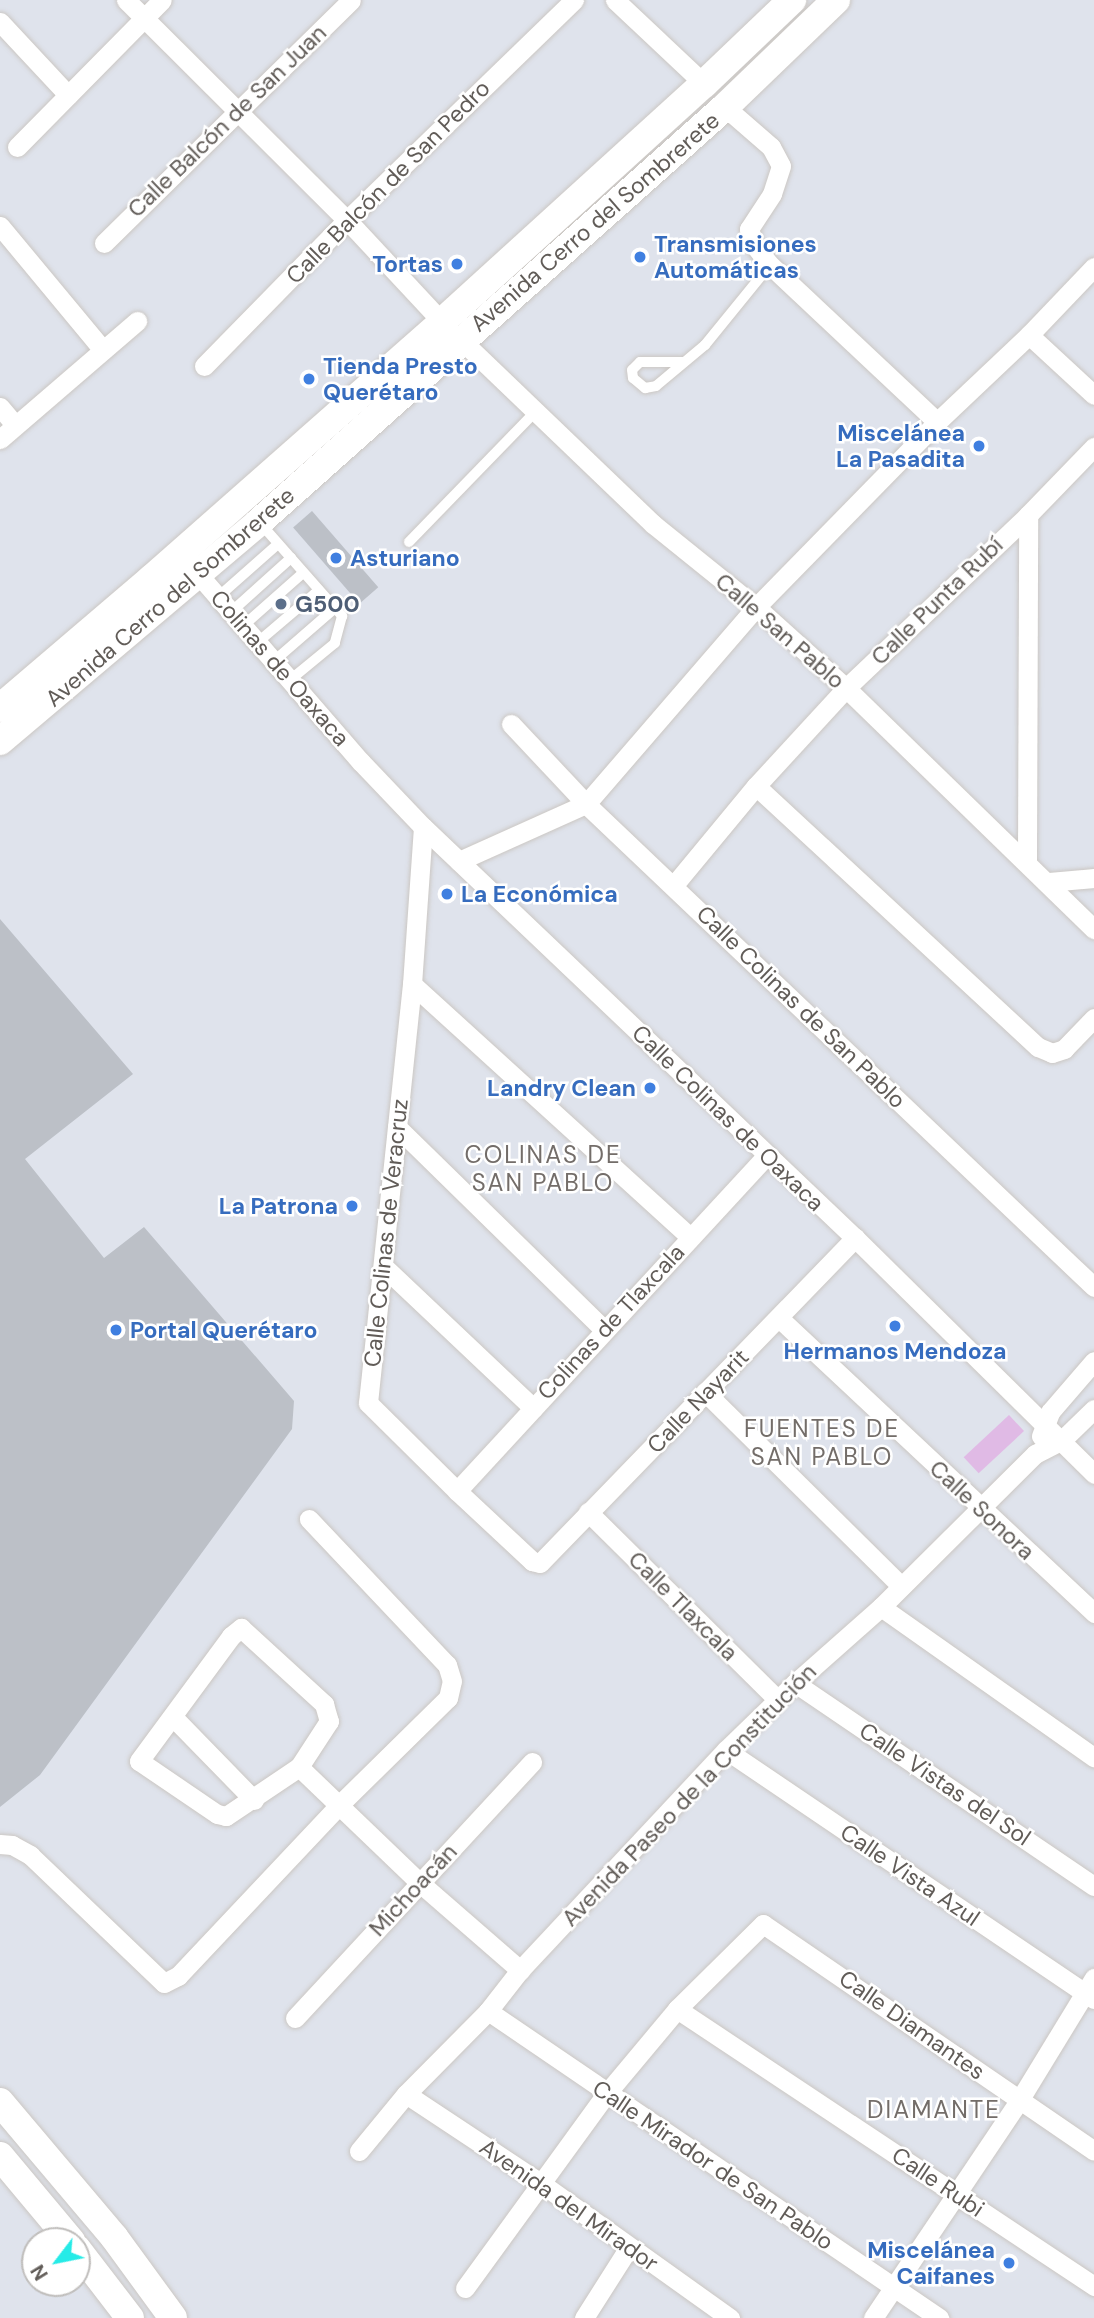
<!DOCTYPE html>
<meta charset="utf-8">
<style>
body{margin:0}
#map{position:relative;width:1094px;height:2318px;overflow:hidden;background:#dfe3ec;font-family:"DM Sans",sans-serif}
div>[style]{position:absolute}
.green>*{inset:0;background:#e0bae5;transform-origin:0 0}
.building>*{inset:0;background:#bcc0c7;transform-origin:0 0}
.roads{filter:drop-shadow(0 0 2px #cbc7c3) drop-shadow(0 0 2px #cbc7c3)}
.lane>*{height:10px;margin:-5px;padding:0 5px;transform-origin:5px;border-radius:5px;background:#fff}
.street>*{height:19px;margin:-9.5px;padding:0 9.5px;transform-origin:9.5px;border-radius:9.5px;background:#fff}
.secondary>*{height:28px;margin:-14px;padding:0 14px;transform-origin:14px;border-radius:14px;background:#fff}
.dots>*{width:19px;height:19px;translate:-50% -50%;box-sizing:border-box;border:4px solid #fff;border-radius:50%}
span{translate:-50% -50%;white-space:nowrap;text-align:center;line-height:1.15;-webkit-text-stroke:5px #fff;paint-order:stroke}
.street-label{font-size:23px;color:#615c58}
.shop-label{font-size:23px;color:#366cbe;font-weight:700}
.left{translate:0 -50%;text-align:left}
.right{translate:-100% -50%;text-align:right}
.service-label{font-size:23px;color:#4e5e75;font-weight:700}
.neighbourhood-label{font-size:24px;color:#736d69;letter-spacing:2px}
.north{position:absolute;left:21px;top:2227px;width:70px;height:70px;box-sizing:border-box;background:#fff;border:2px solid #c0bebc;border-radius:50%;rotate:238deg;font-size:19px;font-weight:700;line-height:28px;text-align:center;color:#615c58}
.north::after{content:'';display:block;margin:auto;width:24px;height:32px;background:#26ebe7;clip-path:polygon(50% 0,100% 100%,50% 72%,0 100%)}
</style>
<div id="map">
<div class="green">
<div style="left:1009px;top:1415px;width:22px;height:62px;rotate:47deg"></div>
</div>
<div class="building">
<div style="left:312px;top:511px;width:101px;height:25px;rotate:49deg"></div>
<div style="clip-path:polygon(0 919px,133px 1074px,25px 1159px,104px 1258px,144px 1227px,294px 1401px,292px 1429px,40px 1775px,0 1807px)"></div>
</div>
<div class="roads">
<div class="lane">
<div style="left:683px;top:362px;width:43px;rotate:180deg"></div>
<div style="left:640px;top:362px;width:11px;rotate:135deg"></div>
<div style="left:632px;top:370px;width:8px;rotate:83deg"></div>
<div style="left:633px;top:378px;width:16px;rotate:40deg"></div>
<div style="left:645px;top:388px;width:11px;rotate:-10deg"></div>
<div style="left:656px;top:386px;width:64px;rotate:-39.9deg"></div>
<div style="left:705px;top:345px;width:103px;rotate:-50.9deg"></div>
<div style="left:261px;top:524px;width:123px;rotate:48.6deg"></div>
<div style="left:342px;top:616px;width:28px;rotate:105deg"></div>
<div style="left:335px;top:643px;width:58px;rotate:140.6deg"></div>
<div style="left:409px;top:542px;width:181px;rotate:-45.9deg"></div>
<div style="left:218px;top:597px;width:80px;rotate:-41.5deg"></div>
<div style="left:231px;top:612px;width:81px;rotate:-42deg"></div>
<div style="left:243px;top:626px;width:80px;rotate:-41.5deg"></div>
<div style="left:258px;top:642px;width:80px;rotate:-40.4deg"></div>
<div style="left:274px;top:661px;width:81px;rotate:-41deg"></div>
</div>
<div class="street">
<div style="left:126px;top:0;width:312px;rotate:44.9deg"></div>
<div style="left:347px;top:220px;width:139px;rotate:47deg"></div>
<div style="left:615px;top:0;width:122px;rotate:43.3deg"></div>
<div style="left:0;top:22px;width:100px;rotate:47deg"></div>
<div style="left:725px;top:107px;width:61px;rotate:41deg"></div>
<div style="left:771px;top:147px;width:21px;rotate:62deg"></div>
<div style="left:781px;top:166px;width:29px;rotate:108deg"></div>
<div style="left:772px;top:194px;width:42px;rotate:123.3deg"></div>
<div style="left:749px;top:229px;width:18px;rotate:71deg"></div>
<div style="left:755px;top:246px;width:24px;rotate:52deg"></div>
<div style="left:770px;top:265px;width:229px;rotate:43.2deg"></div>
<div style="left:17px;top:147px;width:206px;rotate:-45.4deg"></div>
<div style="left:0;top:226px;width:161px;rotate:50.3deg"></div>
<div style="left:104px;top:243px;width:346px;rotate:-44.5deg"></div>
<div style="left:1029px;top:335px;width:88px;rotate:42.7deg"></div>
<div style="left:461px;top:340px;width:266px;rotate:43.8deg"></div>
<div style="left:653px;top:524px;width:132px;rotate:38.9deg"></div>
<div style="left:756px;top:607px;width:121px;rotate:42deg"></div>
<div style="left:846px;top:688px;width:346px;rotate:44.2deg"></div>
<div style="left:204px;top:366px;width:204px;rotate:-45.6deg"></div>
<div style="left:347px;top:220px;width:316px;rotate:-44.1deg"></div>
<div style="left:0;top:407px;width:23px;rotate:50deg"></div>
<div style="left:0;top:439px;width:181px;rotate:-40.7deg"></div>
<div style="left:198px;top:574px;width:249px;rotate:49.1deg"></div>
<div style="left:361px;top:762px;width:90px;rotate:46.4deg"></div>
<div style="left:423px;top:827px;width:596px;rotate:43.57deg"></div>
<div style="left:855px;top:1238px;width:336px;rotate:44.6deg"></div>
<div style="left:511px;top:724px;width:110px;rotate:46.8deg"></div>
<div style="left:586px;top:804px;width:701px;rotate:43.55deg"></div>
<div style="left:756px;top:786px;width:384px;rotate:42.8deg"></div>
<div style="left:1038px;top:1047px;width:15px;rotate:23deg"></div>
<div style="left:1052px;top:1053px;width:13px;rotate:-18deg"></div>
<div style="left:1064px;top:1049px;width:43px;rotate:-45.9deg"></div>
<div style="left:423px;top:827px;width:157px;rotate:94deg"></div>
<div style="left:412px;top:984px;width:421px;rotate:96deg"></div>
<div style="left:368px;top:1403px;width:125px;rotate:44.7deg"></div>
<div style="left:457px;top:1491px;width:103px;rotate:43deg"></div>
<div style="left:532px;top:1561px;width:8px;rotate:14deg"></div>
<div style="left:540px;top:1563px;width:453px;rotate:-45.9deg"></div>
<div style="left:459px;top:861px;width:139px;rotate:-24.2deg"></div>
<div style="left:586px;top:804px;width:260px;rotate:-49.2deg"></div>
<div style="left:756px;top:607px;width:259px;rotate:-45.6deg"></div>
<div style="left:937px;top:422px;width:127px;rotate:-43.4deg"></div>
<div style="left:1029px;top:335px;width:94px;rotate:-46.3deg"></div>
<div style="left:1027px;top:861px;width:346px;rotate:-89.8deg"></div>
<div style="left:1049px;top:882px;width:45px;rotate:-5.1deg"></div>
<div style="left:674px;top:885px;width:129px;rotate:-50.4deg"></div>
<div style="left:756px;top:786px;width:133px;rotate:-47.4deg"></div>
<div style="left:846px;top:688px;width:251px;rotate:-43.5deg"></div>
<div style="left:1028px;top:515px;width:95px;rotate:-45.9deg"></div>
<div style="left:412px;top:984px;width:376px;rotate:42.3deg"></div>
<div style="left:397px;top:1127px;width:290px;rotate:44.4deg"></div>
<div style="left:383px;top:1266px;width:207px;rotate:43.4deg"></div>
<div style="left:779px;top:1318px;width:432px;rotate:43.1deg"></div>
<div style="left:705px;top:1392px;width:276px;rotate:44.7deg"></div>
<div style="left:1041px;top:1436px;width:26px;rotate:-69deg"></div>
<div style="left:1050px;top:1412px;width:67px;rotate:-49.2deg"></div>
<div style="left:457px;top:1491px;width:457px;rotate:-47.3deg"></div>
<div style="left:588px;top:1512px;width:267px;rotate:44.7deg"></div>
<div style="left:881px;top:1607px;width:261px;rotate:35.2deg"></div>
<div style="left:241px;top:1628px;width:113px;rotate:42.5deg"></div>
<div style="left:324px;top:1704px;width:18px;rotate:74deg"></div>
<div style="left:329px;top:1721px;width:55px;rotate:123.1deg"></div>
<div style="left:299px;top:1767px;width:88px;rotate:146.1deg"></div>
<div style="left:226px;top:1816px;width:9px;rotate:-167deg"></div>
<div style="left:217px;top:1814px;width:94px;rotate:-145.8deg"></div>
<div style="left:139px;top:1761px;width:155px;rotate:-53.6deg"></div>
<div style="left:231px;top:1636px;width:13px;rotate:-39deg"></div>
<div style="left:795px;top:1683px;width:361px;rotate:34.2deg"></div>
<div style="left:173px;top:1717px;width:116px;rotate:45.7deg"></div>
<div style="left:726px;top:1750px;width:444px;rotate:34.1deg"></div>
<div style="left:299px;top:1767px;width:168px;rotate:43.8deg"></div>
<div style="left:420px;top:1883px;width:133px;rotate:41deg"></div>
<div style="left:0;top:1844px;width:12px;rotate:5deg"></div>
<div style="left:12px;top:1845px;width:21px;rotate:29deg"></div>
<div style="left:30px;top:1855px;width:185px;rotate:43.7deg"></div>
<div style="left:164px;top:1983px;width:16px;rotate:-27deg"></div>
<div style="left:178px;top:1976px;width:233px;rotate:-46.7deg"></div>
<div style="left:338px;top:1806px;width:154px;rotate:-44.5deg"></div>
<div style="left:448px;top:1698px;width:17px;rotate:-77deg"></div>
<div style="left:452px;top:1681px;width:17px;rotate:-107deg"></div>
<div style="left:447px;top:1665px;width:201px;rotate:-133.4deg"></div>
<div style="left:677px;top:2009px;width:501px;rotate:33.59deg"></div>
<div style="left:488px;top:2011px;width:546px;rotate:34.24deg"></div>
<div style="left:295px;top:2018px;width:349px;rotate:-47.2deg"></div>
<div style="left:406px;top:2094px;width:163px;rotate:33.5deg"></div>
<div style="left:542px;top:2184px;width:231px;rotate:35.5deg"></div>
<div style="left:359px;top:2151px;width:74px;rotate:-50.5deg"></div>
<div style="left:406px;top:2094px;width:117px;rotate:-45.3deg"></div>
<div style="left:488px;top:2011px;width:52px;rotate:-52deg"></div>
<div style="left:520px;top:1970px;width:301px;rotate:-46.9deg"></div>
<div style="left:726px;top:1750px;width:96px;rotate:-44.2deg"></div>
<div style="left:795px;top:1683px;width:115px;rotate:-41.5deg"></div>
<div style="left:881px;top:1607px;width:217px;rotate:-44.8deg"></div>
<div style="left:1035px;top:1454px;width:29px;rotate:-27deg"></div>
<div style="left:1061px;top:1441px;width:46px;rotate:-44.1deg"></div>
<div style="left:465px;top:2288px;width:240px;rotate:-54deg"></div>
<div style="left:606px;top:2094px;width:111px;rotate:-50.1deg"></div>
<div style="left:677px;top:2009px;width:121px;rotate:-44.7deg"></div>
<div style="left:763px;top:1924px;width:401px;rotate:34.4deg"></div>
<div style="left:584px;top:2318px;width:84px;rotate:-57.6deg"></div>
<div style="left:873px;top:2318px;width:264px;rotate:-56.1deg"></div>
<div style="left:1020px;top:2099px;width:142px;rotate:-58.6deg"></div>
</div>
<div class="secondary">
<div style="left:0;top:708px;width:199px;rotate:-40.5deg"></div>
<div style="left:151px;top:579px;width:388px;rotate:-41.4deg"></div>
<div style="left:442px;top:322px;width:354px;rotate:-42.3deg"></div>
<div style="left:704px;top:84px;width:122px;rotate:-43.7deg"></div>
<div style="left:0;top:741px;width:339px;rotate:-40.2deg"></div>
<div style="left:259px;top:522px;width:624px;rotate:-41.69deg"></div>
<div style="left:725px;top:107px;width:154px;rotate:-43.9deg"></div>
<div style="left:0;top:2102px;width:177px;rotate:49.8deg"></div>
<div style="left:114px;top:2237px;width:100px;rotate:53.9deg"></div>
<div style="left:0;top:2156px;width:111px;rotate:50.1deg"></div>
<div style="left:77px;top:2249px;width:87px;rotate:52.5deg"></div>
</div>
</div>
<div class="dots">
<div style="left:640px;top:257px;background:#3f7fe0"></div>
<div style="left:457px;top:264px;background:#3f7fe0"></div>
<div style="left:309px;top:379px;background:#3f7fe0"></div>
<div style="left:979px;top:446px;background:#3f7fe0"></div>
<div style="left:336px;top:558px;background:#3f7fe0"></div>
<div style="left:281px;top:604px;background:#5c6f8a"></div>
<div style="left:447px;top:894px;background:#3f7fe0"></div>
<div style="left:650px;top:1088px;background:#3f7fe0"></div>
<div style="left:352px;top:1206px;background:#3f7fe0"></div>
<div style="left:895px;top:1326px;background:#3f7fe0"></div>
<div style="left:116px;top:1330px;background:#3f7fe0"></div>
<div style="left:1009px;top:2263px;background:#3f7fe0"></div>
</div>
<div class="street-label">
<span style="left:227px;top:121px;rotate:-44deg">Calle Balcón de San Juan</span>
<span style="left:388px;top:182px;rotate:-45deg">Calle Balcón de San Pedro</span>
<span style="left:595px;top:222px;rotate:-41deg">Avenida Cerro del Sombrerete</span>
<span style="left:170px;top:597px;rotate:-41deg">Avenida Cerro del Sombrerete</span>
<span style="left:937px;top:601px;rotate:-44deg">Calle Punta Rubí</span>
<span style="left:780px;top:631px;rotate:41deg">Calle San Pablo</span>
<span style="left:280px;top:668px;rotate:49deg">Colinas de Oaxaca</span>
<span style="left:801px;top:1007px;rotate:44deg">Calle Colinas de San Pablo</span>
<span style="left:728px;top:1118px;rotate:44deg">Calle Colinas de Oaxaca</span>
<span style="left:386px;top:1233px;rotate:-84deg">Calle Colinas de Veracruz</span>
<span style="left:611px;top:1322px;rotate:-47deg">Colinas de Tlaxcala</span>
<span style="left:698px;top:1401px;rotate:-46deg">Calle Nayarit</span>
<span style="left:982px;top:1510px;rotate:43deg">Calle Sonora</span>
<span style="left:683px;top:1606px;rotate:45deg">Calle Tlaxcala</span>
<span style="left:945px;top:1784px;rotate:34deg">Calle Vistas del Sol</span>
<span style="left:689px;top:1795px;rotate:-46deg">Avenida Paseo de la Constitución</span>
<span style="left:910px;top:1875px;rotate:34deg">Calle Vista Azul</span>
<span style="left:413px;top:1890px;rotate:-47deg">Michoacán</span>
<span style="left:912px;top:2025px;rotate:35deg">Calle Diamantes</span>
<span style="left:713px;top:2165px;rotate:34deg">Calle Mirador de San Pablo</span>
<span style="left:938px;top:2182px;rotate:34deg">Calle Rubi</span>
<span style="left:569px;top:2205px;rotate:35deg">Avenida del Mirador</span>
</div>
<div class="shop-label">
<span class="left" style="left:654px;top:257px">Transmisiones<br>Automáticas</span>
<span class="right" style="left:443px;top:264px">Tortas</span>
<span class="left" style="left:323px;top:379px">Tienda Presto<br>Querétaro</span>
<span class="right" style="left:965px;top:446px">Miscelánea<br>La Pasadita</span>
<span class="left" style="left:350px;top:558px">Asturiano</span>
<span class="left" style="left:461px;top:894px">La Económica</span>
<span class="right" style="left:636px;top:1088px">Landry Clean</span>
<span class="right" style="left:338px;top:1206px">La Patrona</span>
<span class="left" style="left:130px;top:1330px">Portal Querétaro</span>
<span style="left:895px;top:1351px">Hermanos Mendoza</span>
<span class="right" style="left:995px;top:2263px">Miscelánea<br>Caifanes</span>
</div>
<div class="service-label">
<span class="left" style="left:295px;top:604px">G500</span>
</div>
<div class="neighbourhood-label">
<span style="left:543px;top:1169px">COLINAS DE<br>SAN PABLO</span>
<span style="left:822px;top:1443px">FUENTES DE<br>SAN PABLO</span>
<span style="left:934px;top:2110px">DIAMANTE</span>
</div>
<div class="north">N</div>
</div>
